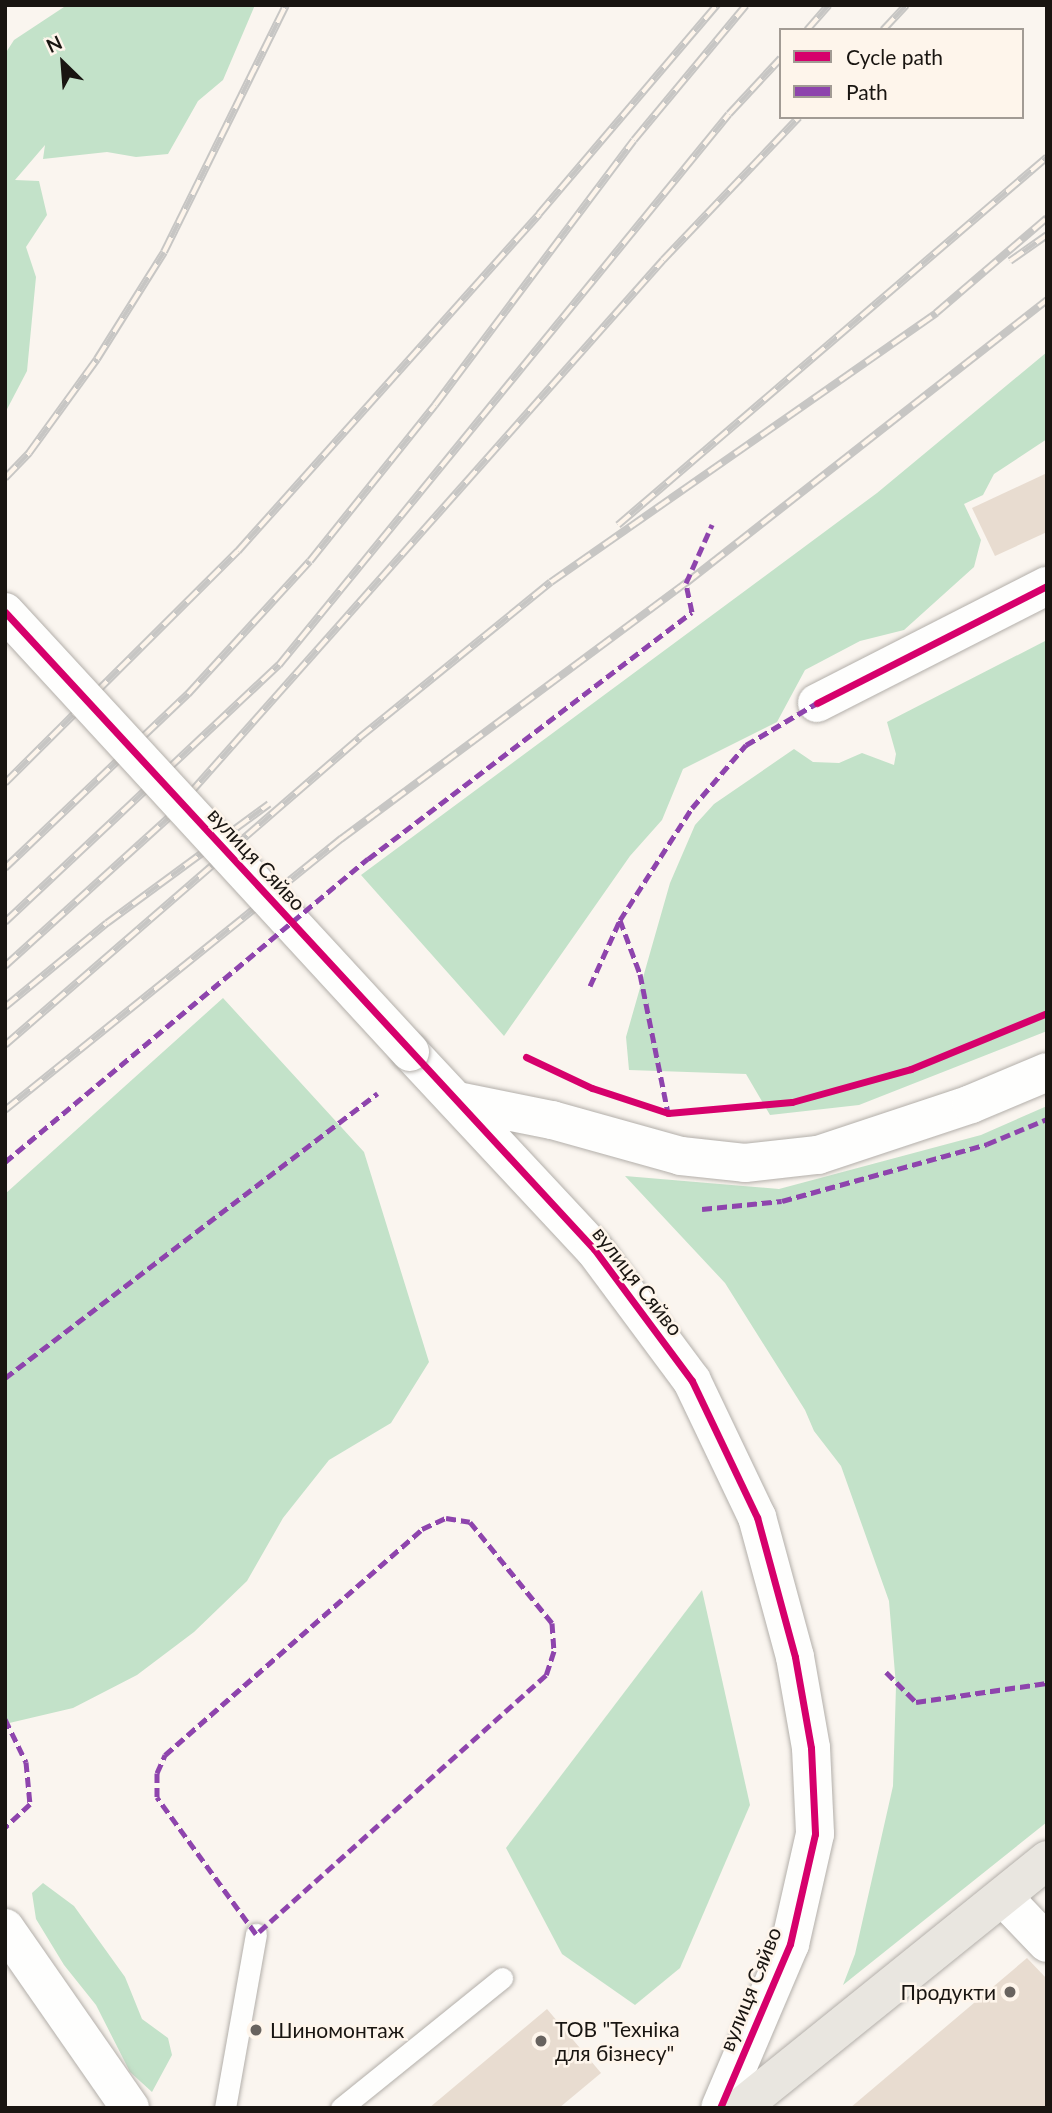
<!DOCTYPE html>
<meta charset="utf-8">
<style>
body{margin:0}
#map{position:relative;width:1052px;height:2113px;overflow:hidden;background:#faf5ef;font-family:Lato,sans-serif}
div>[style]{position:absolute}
.green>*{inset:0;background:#c3e2c9}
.building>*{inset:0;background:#e8dcd0}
.roads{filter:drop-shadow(0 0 2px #b3afaa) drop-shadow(0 0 2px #b3afaa)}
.service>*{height:21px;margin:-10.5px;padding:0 10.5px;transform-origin:10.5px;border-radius:10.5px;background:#fefefd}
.minor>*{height:38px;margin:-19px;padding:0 19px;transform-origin:19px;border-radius:19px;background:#fefefd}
.secondary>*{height:38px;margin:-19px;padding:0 19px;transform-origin:19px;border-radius:19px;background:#fefefd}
.primary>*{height:38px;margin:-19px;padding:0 19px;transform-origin:19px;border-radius:19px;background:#e9e6e0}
.rail>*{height:8px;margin-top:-4px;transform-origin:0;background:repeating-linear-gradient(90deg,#fef5eb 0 16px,#c7c6c4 0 32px);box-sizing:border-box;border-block:2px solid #c7c6c4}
.bridges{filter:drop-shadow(0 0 2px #b3afaa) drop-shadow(0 0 2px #b3afaa)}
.secondary-bridge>*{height:38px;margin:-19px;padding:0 19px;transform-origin:19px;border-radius:19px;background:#fefefd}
.quiet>*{height:5px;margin-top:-2.5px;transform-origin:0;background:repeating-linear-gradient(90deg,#8e44ad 0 10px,transparent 0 15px)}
.cycleway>*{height:7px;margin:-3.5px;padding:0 3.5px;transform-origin:3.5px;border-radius:3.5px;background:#d6006c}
.dots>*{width:19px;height:19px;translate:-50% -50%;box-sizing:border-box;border:4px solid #fef5eb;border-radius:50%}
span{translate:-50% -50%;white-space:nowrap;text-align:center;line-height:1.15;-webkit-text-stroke:5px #fef5eb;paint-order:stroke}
.street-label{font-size:21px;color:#191511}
.poi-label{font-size:21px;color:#191511}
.right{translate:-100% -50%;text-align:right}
.left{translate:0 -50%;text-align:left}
.frame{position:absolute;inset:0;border:7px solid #191511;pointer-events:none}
.legend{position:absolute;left:779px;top:28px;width:245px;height:91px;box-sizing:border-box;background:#fef5eb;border:2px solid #a29b94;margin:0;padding:9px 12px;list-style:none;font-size:21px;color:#191511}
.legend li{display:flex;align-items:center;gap:14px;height:35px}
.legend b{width:35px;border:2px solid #a29b94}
.north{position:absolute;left:28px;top:28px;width:70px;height:70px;-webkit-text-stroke:5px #fef5eb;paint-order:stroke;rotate:335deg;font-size:19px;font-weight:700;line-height:28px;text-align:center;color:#191511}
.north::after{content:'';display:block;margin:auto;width:24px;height:32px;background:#191511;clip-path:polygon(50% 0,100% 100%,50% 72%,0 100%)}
</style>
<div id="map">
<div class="green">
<div style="clip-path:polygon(67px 5px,255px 5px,223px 80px,198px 101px,168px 154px,136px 157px,107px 152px,43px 159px,45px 145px,15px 180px,39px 181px,47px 215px,26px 247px,36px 277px,27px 371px,5px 413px,5px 54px,14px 40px)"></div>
<div style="clip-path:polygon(1047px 352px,1047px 439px,994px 474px,983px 495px,964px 504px,981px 540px,974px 567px,904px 630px,860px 641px,805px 670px,777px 722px,683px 769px,662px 820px,630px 856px,504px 1036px,361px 875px,877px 493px)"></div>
<div style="clip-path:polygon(1047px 640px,1047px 1031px,859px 1105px,770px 1115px,746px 1074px,629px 1070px,626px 1037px,670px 883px,695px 825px,714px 804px,794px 749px,813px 762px,839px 763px,862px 753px,894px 765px,896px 754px,887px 722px)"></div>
<div style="clip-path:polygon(223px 998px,364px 1152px,429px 1362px,391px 1423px,329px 1460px,283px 1518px,247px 1581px,194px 1632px,137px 1675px,73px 1708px,5px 1724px,5px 1194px)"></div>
<div style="clip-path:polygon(1047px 1106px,1047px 1822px,843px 1985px,855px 1954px,893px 1786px,896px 1686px,889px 1601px,841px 1466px,814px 1431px,805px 1410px,725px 1283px,625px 1176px,779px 1189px,981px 1135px)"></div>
<div style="clip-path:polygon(702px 1590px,750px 1805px,680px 1968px,635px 2005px,562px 1954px,506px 1848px)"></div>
<div style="clip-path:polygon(43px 1883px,74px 1906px,125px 1977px,142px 2019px,168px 2038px,172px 2055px,152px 2092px,130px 2072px,96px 2005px,64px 1965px,36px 1919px,32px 1893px)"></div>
</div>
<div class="building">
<div style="clip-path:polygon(1047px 473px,1047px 532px,995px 556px,972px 508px)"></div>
<div style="clip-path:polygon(1027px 1958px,1047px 1979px,1047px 2108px,850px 2108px)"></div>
<div style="clip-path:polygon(547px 2009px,601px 2073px,559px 2108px,429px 2108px)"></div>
</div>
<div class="roads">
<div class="service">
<div style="left:225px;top:2108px;width:177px;rotate:-79.9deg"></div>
<div style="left:341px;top:2108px;width:207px;rotate:-38.9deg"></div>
</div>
<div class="minor">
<div style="left:817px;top:703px;width:258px;rotate:-27deg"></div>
<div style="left:5px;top:1928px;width:219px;rotate:55.2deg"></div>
</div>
<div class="secondary">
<div style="left:410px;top:1052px;width:270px;rotate:47deg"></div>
<div style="left:594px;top:1249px;width:164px;rotate:53.4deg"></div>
<div style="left:692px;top:1381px;width:151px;rotate:64.5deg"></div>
<div style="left:757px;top:1517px;width:145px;rotate:74.8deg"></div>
<div style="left:795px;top:1657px;width:92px;rotate:80deg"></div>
<div style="left:811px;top:1748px;width:86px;rotate:87.3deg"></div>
<div style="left:815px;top:1834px;width:113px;rotate:102.8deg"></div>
<div style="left:790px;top:1944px;width:178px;rotate:113.1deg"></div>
<div style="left:457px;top:1101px;width:97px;rotate:11.3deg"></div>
<div style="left:552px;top:1120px;width:134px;rotate:15.6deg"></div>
<div style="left:681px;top:1156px;width:64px;rotate:6.2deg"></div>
<div style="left:745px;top:1163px;width:73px;rotate:-6.3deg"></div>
<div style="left:818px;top:1155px;width:161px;rotate:-18.4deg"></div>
<div style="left:971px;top:1104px;width:82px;rotate:-22.8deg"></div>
<div style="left:1004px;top:1898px;width:62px;rotate:46.3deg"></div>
</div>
<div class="primary">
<div style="left:740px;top:2108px;width:395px;rotate:-38.9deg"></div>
</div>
</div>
<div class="rail">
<div style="left:807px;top:30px;width:33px;rotate:-49deg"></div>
<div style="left:883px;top:30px;width:34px;rotate:-47deg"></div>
<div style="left:1010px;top:261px;width:45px;rotate:-35.1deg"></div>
<div style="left:5px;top:478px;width:35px;rotate:-46deg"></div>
<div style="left:29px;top:453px;width:116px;rotate:-54.1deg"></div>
<div style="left:97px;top:359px;width:126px;rotate:-57.9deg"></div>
<div style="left:164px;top:252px;width:275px;rotate:-63.7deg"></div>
<div style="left:618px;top:525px;width:565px;rotate:-40.62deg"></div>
<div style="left:5px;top:783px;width:329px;rotate:-44.9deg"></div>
<div style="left:238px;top:551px;width:452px;rotate:-48.2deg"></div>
<div style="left:539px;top:214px;width:275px;rotate:-49.6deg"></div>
<div style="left:5px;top:868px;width:253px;rotate:-43.6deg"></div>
<div style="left:188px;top:694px;width:180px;rotate:-47.5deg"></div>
<div style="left:310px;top:561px;width:200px;rotate:-51.3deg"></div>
<div style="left:435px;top:405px;width:331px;rotate:-53.1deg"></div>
<div style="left:634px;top:140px;width:175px;rotate:-50.3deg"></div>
<div style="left:5px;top:922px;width:376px;rotate:-43.2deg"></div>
<div style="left:279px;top:665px;width:711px;rotate:-50.76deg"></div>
<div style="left:729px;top:114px;width:76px;rotate:-47.1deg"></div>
<div style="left:5px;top:966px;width:220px;rotate:-42.2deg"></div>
<div style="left:168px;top:818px;width:746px;rotate:-48.42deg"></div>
<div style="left:663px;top:260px;width:197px;rotate:-46.4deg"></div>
<div style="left:5px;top:1007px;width:132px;rotate:-39.5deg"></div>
<div style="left:107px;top:923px;width:201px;rotate:-36.3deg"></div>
<div style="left:5px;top:1045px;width:469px;rotate:-40.9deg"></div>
<div style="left:359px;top:738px;width:247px;rotate:-39.1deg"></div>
<div style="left:551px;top:582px;width:470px;rotate:-34.9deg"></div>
<div style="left:936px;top:313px;width:146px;rotate:-40.6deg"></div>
<div style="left:5px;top:1110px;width:432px;rotate:-38.9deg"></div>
<div style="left:341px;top:839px;width:430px;rotate:-36.6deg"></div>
<div style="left:686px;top:583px;width:459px;rotate:-38.1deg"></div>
</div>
<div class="bridges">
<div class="secondary-bridge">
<div style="left:5px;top:612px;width:598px;rotate:47.37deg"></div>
</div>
</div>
<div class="quiet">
<div style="left:620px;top:920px;width:58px;rotate:69.7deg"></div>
<div style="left:640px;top:974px;width:142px;rotate:78.6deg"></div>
<div style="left:590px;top:986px;width:72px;rotate:-65.6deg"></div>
<div style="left:620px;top:920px;width:133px;rotate:-57.3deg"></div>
<div style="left:692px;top:808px;width:83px;rotate:-49.4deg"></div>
<div style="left:746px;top:745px;width:82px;rotate:-30.6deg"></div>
<div style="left:5px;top:1162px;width:473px;rotate:-39.9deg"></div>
<div style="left:368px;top:859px;width:407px;rotate:-37.3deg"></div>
<div style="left:692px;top:612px;width:30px;rotate:-102deg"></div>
<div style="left:686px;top:583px;width:64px;rotate:-65.9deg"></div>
<div style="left:702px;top:1209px;width:80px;rotate:-5.7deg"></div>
<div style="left:782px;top:1201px;width:213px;rotate:-15.5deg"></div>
<div style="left:987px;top:1144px;width:65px;rotate:-22.6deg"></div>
<div style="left:5px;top:1378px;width:469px;rotate:-37.4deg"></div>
<div style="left:446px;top:1518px;width:24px;rotate:9deg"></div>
<div style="left:470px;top:1522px;width:130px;rotate:50.9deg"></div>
<div style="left:552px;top:1623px;width:28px;rotate:86deg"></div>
<div style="left:554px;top:1651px;width:25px;rotate:108deg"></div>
<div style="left:546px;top:1675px;width:389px;rotate:138.2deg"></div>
<div style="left:256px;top:1934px;width:169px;rotate:-125.9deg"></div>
<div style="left:157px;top:1797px;width:24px;rotate:-90deg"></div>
<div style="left:157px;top:1773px;width:20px;rotate:-66deg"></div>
<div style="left:165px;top:1755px;width:342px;rotate:-41.3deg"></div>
<div style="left:422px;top:1529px;width:26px;rotate:-25deg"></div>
<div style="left:886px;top:1672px;width:42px;rotate:45deg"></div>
<div style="left:916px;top:1702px;width:132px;rotate:-8.3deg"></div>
<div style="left:5px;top:1719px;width:48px;rotate:64deg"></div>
<div style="left:26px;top:1762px;width:42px;rotate:84.6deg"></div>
<div style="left:30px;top:1804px;width:34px;rotate:137deg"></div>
</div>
<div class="cycleway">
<div style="left:5px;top:612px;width:868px;rotate:47.24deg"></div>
<div style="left:594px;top:1249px;width:164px;rotate:53.4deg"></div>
<div style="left:692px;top:1381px;width:151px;rotate:64.5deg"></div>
<div style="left:757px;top:1517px;width:145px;rotate:74.8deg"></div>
<div style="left:795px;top:1657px;width:92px;rotate:80deg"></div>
<div style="left:811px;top:1748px;width:86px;rotate:87.3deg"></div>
<div style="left:815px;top:1834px;width:113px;rotate:102.8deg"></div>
<div style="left:790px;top:1944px;width:178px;rotate:113.1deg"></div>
<div style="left:817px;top:703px;width:258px;rotate:-27deg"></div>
<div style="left:526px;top:1057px;width:73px;rotate:25.2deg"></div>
<div style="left:592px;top:1088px;width:80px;rotate:18.2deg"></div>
<div style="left:668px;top:1113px;width:124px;rotate:-5.1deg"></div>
<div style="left:792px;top:1102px;width:123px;rotate:-15.5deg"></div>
<div style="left:911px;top:1069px;width:147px;rotate:-22.4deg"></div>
</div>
<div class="dots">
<div style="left:1010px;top:1992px;background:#68635f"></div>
<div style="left:256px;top:2030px;background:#68635f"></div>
<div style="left:541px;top:2041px;background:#68635f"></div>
</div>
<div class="street-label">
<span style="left:257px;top:859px;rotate:47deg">вулиця Сяйво</span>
<span style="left:638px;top:1281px;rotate:52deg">вулиця Сяйво</span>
<span style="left:750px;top:1989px;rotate:-68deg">вулиця Сяйво</span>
</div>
<div class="poi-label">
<span class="right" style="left:996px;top:1992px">Продукти</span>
<span class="left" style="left:555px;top:2041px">ТОВ "Техніка<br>для бізнесу"</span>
<span class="left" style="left:270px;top:2030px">Шиномонтаж</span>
</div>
<div class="frame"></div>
<ul class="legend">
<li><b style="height:9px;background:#d6006c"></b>Cycle path</li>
<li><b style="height:9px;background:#8e44ad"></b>Path</li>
</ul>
<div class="north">N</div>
</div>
